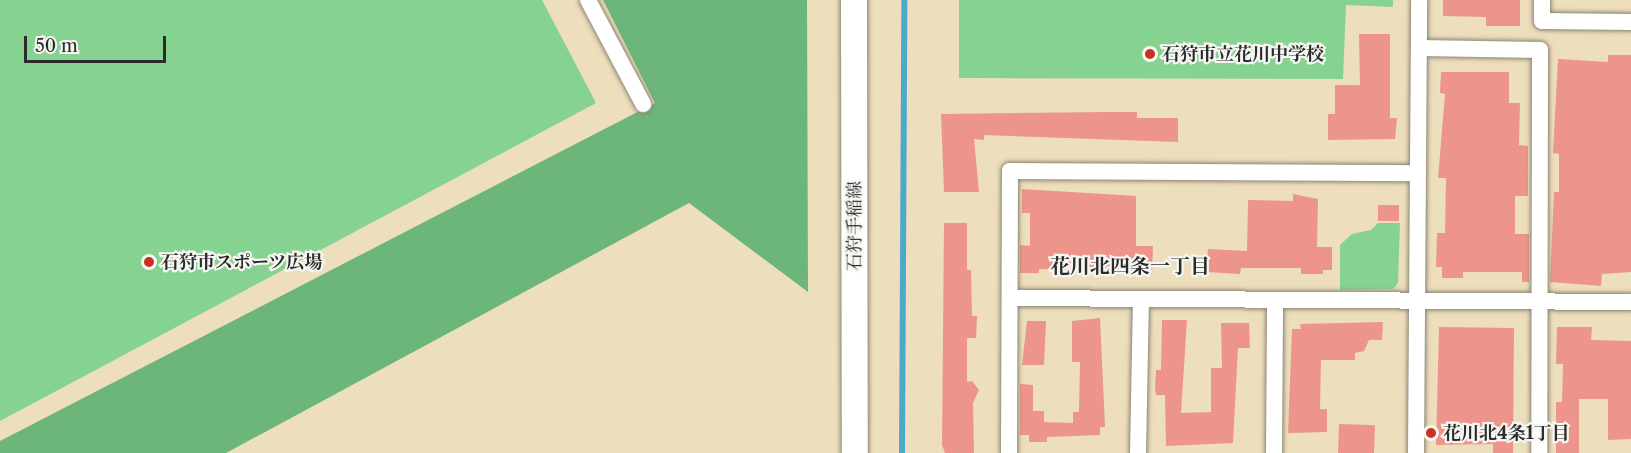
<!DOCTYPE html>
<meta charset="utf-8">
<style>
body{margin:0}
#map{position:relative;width:1631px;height:453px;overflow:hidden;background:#eddebc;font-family:"Libre Caslon Text","Noto Serif JP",serif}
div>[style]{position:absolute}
.green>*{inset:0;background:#86d391}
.forest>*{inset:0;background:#6cb57b}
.stream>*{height:6px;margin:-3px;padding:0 3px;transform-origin:3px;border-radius:3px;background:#49abc9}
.building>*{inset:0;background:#ed958b;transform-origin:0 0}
.roads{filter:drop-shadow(0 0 2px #8c8474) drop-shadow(0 0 2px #8c8474)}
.street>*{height:16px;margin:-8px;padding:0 8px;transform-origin:8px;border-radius:8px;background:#fff}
.primary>*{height:26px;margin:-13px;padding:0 13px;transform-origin:13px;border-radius:13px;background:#fff}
.dots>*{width:16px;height:16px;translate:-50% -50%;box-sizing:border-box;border:3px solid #f6f6f2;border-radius:50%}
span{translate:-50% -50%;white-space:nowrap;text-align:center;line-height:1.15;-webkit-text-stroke:4.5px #f6f6f2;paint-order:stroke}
.poi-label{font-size:18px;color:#2b2b2b;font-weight:700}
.left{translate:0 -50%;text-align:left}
.street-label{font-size:18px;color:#2b2b2b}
.neighbourhood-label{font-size:20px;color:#2b2b2b;font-weight:700}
.scale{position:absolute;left:24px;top:36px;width:142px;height:27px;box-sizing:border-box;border:3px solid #2b2b2b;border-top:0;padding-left:8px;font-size:18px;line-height:21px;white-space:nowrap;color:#2b2b2b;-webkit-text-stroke:4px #f6f6f2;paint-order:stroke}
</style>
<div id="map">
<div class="green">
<div style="clip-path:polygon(0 0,542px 0,596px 103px,0 421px)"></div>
<div style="clip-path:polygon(959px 0,1393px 0,1393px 7px,1346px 5px,1343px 79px,959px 78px)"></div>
<div style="clip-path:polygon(1378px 223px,1400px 223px,1398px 283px,1393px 289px,1340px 290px,1340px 245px,1352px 234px,1371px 230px)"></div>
</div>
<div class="forest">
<div style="clip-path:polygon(603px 0,807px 0,808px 292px,689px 203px,226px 453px,0 453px,0 441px,655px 103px)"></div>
</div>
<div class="stream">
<div style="left:902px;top:453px;width:453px;rotate:-89.7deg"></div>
</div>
<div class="building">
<div style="clip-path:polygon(1443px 0,1520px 0,1520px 26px,1486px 26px,1486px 17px,1443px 16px)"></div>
<div style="clip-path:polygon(1359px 34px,1390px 34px,1390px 118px,1397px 118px,1395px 139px,1328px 140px,1328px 114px,1335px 114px,1335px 85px,1360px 85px)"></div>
<div style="clip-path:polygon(1608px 55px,1631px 55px,1631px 272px,1602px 274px,1601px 286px,1550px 282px,1554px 192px,1559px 192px,1559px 154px,1553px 153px,1558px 59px,1608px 62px)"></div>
<div style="clip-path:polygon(1441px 72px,1509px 72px,1509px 103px,1520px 103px,1519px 145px,1528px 146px,1528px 196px,1515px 196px,1515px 234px,1529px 234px,1529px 282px,1522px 282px,1522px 272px,1463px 272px,1463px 278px,1442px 278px,1442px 267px,1436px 267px,1437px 233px,1445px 233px,1446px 178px,1438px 178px,1445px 94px,1440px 93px)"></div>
<div style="clip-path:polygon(1108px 112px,1137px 112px,1137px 118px,1178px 118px,1178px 142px,984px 135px,984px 140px,974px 139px,979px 192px,944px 192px,941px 114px)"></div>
<div style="clip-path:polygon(1022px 189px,1136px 196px,1136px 246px,1153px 246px,1152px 274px,1039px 269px,1039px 273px,1020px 273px,1020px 245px,1030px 246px,1030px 213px,1022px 213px)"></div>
<div style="clip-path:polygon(1293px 194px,1318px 199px,1317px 247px,1332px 247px,1332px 270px,1323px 270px,1323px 274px,1301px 274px,1301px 268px,1241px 268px,1240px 274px,1206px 272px,1208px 249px,1247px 251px,1248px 200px,1293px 201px)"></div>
<div style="left:1399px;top:205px;width:16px;height:21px;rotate:90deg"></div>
<div style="clip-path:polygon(944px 223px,967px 223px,967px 270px,971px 270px,972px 316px,977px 316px,976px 338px,967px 338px,967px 382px,972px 381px,979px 390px,973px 403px,974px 453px,945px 453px,942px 445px)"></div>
<div style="clip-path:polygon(1100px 318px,1105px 427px,1100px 427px,1100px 435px,1047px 437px,1047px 442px,1029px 442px,1029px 435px,1020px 435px,1020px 384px,1033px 385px,1033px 411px,1044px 411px,1044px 422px,1073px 423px,1073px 412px,1079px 412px,1080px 362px,1072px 362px,1072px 321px)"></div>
<div style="clip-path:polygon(1162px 320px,1187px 320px,1181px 413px,1211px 412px,1211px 368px,1222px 368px,1221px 323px,1249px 323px,1250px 348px,1238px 348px,1233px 443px,1166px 446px,1165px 395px,1156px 395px,1155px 388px,1156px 370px,1161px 370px)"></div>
<div style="clip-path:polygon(1027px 321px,1046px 321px,1044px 365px,1022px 365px)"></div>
<div style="clip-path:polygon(1383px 322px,1382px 340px,1369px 340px,1364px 351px,1355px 353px,1355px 360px,1321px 360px,1320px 409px,1327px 409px,1327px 432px,1288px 433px,1292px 329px,1301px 329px,1300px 324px)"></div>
<div style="clip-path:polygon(1439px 327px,1514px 328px,1513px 453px,1493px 453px,1493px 444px,1436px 445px)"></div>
<div style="clip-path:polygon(1557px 327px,1592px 327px,1591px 340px,1631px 341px,1631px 439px,1608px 440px,1608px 399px,1579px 399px,1579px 453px,1556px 453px,1556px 402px,1562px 402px,1563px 364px,1556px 364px)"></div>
<div style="left:1339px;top:424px;width:36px;height:29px;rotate:2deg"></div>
</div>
<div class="roads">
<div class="street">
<div style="left:588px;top:0;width:118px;rotate:62.1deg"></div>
<div style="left:1542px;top:0;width:21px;rotate:90deg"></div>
<div style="left:1542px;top:21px;width:89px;rotate:0.6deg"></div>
<div style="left:1419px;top:48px;width:121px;rotate:0.9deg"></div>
<div style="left:1540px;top:50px;width:403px;rotate:90.1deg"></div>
<div style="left:1011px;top:298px;width:620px;rotate:0.37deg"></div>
<div style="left:1009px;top:453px;width:282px;rotate:-89.8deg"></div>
<div style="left:1010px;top:171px;width:408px;rotate:0.3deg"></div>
<div style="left:1138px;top:453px;width:154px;rotate:-88.9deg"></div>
<div style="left:1274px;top:453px;width:153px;rotate:-89.6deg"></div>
<div style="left:1416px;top:453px;width:453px;rotate:-89.6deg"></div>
</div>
<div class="primary">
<div style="left:854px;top:0;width:453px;rotate:89.9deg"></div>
</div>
</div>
<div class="dots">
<div style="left:1150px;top:54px;background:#c8321e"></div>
<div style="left:149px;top:262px;background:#c8321e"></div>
<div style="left:1431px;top:433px;background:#c8321e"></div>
</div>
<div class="poi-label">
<span class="left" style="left:1162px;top:54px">石狩市立花川中学校</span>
<span class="left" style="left:161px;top:262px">石狩市スポーツ広場</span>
<span class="left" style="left:1443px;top:433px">花川北4条1丁目</span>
</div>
<div class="street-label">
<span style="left:855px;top:226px;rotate:-90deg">石狩手稲線</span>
</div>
<div class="neighbourhood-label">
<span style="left:1130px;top:266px">花川北四条一丁目</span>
</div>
<div class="scale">50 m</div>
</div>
